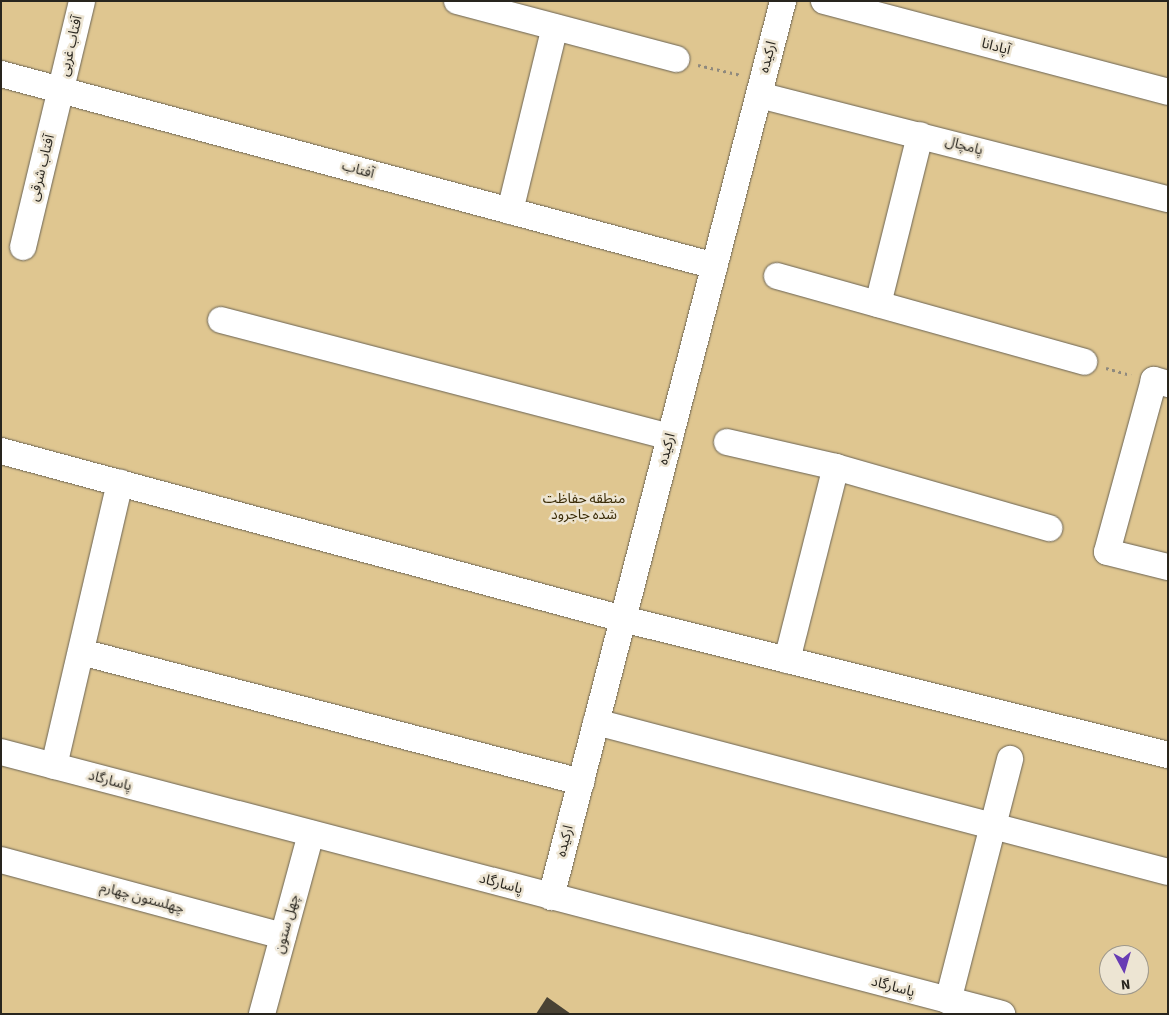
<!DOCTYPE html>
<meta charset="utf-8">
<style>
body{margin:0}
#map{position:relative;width:1169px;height:1015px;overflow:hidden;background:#ede5d3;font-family:"Source Sans 3","Noto Sans Arabic",sans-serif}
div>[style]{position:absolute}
.green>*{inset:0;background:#dfc690}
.building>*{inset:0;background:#494234}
.path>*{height:3px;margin-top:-1.5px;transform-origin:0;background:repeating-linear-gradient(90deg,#8f897d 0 2.5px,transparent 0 6.5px)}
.roads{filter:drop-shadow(0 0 1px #6a6354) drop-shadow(0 0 1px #6a6354)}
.minor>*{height:26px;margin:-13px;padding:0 13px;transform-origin:13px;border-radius:13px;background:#fff}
span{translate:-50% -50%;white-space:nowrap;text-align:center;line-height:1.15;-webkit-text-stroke:5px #ede5d3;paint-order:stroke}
.street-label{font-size:14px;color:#28251e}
.park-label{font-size:14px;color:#392a05}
.frame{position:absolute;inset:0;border:2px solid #28251e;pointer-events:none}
.north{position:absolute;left:1099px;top:945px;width:50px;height:50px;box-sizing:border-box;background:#ede5d3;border:1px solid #9e988b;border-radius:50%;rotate:174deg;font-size:14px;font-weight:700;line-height:20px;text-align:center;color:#28251e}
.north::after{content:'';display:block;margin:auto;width:18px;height:22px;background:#683cb4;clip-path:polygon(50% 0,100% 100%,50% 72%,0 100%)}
</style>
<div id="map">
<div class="green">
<div style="clip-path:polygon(evenodd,1px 1px,1168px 1px,1168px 1014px,1px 1014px,1px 1px,1109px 955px,1139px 955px,1139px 985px,1109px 985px,1109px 955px)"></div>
</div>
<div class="building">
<div style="clip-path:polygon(547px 997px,571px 1014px,536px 1014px)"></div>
</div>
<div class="path">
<div style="left:698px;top:65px;width:44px;rotate:13.1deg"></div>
<div style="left:1106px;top:368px;width:26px;rotate:16deg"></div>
</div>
<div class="roads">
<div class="minor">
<div style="left:457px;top:1px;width:227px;rotate:14.8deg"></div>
<div style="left:824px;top:1px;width:356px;rotate:14.8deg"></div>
<div style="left:1px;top:74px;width:739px;rotate:15.05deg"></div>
<div style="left:759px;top:95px;width:422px;rotate:14.3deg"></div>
<div style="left:510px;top:211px;width:189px;rotate:-76.3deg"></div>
<div style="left:23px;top:247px;width:253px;rotate:-76.5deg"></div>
<div style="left:777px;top:276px;width:319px;rotate:15.6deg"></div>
<div style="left:878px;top:304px;width:174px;rotate:-76deg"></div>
<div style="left:221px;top:320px;width:464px;rotate:14.6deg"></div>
<div style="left:1168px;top:384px;width:15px;rotate:-164deg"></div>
<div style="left:1154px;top:380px;width:178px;rotate:105.3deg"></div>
<div style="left:1107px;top:552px;width:63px;rotate:13.8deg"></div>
<div style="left:727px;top:442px;width:112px;rotate:12.9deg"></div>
<div style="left:836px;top:467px;width:222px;rotate:16deg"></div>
<div style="left:1px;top:451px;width:644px;rotate:15.11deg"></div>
<div style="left:623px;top:619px;width:562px;rotate:14.01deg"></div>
<div style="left:81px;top:652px;width:517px;rotate:14.57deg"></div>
<div style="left:787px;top:660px;width:199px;rotate:-75.8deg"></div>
<div style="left:596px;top:722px;width:591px;rotate:14.69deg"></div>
<div style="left:1px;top:752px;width:1035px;rotate:14.67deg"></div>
<div style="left:54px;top:766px;width:291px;rotate:-76.9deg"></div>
<div style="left:1px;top:860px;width:292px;rotate:15.1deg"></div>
<div style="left:551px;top:897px;width:926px;rotate:-75.48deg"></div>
<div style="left:948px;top:1001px;width:250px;rotate:-75.6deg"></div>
<div style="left:262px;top:1014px;width:187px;rotate:-74.8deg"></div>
</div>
</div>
<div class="street-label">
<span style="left:71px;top:46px;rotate:-77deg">آفتاب غربی</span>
<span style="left:996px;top:47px;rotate:15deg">آپادانا</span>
<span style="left:768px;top:57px;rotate:-75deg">ارکیده</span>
<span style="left:964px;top:146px;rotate:15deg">پامچال</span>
<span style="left:42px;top:168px;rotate:-76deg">آفتاب شرقی</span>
<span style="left:358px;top:170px;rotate:15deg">آفتاب</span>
<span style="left:667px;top:449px;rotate:-75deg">ارکیده</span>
<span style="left:110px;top:781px;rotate:15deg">پاسارگاد</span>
<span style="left:565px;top:841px;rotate:-76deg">ارکیده</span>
<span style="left:501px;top:884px;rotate:15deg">پاسارگاد</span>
<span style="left:142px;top:898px;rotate:15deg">چهلستون چهارم</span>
<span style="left:287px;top:924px;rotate:-75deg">چهل ستون</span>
<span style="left:893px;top:987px;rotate:15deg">پاسارگاد</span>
</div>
<div class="park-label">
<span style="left:584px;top:507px">منطقه حفاظت<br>شده جاجرود</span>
</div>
<div class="frame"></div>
<div class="north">N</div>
</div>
